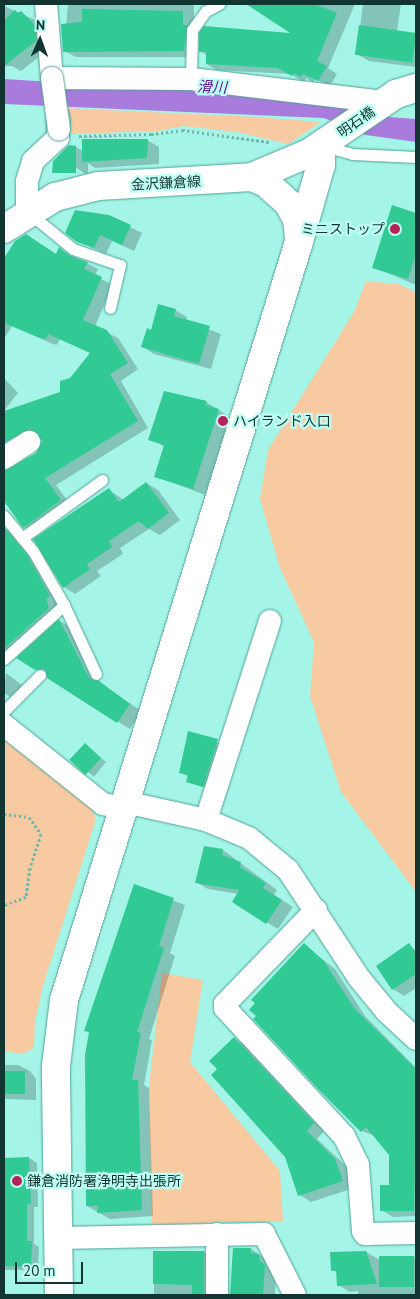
<!DOCTYPE html>
<meta charset="utf-8">
<style>
body{margin:0}
#map{position:relative;width:420px;height:1299px;overflow:hidden;background:#a4f5e8;font-family:"PT Sans","Noto Sans JP",sans-serif}
div>[style]{position:absolute}
.green>*{inset:0;background:#f7caa1}
.water>*{inset:0;background:#a87bdd}
.shadow>*{inset:0;background:#0003;transform-origin:0 0}
.building>*{inset:0;background:#32ca94;transform-origin:0 0}
.path>*{height:3px;margin-top:-1.5px;transform-origin:0;background:repeating-linear-gradient(90deg,#75b6ac 0 2.5px,transparent 0 5px)}
.roads{filter:drop-shadow(0 0 1px #52a297) drop-shadow(0 0 1px #52a297)}
.lane>*{height:11px;margin:-5.5px;padding:0 5.5px;transform-origin:5.5px;border-radius:5.5px;background:#fff}
.street>*{height:22px;margin:-11px;padding:0 11px;transform-origin:11px;border-radius:11px;background:#fff}
.secondary>*{height:28px;margin:-14px;padding:0 14px;transform-origin:14px;border-radius:14px;background:#fff}
.bridges{filter:drop-shadow(0 0 1px #52a297) drop-shadow(0 0 1px #52a297)}
.street-bridge>*{height:22px;margin:-11px;padding:0 11px;transform-origin:11px;border-radius:11px;background:#fff}
.dots>*{width:14px;height:14px;translate:-50% -50%;box-sizing:border-box;border:2px solid #bffff4;border-radius:50%}
span{translate:-50% -50%;white-space:nowrap;text-align:center;line-height:1.15;-webkit-text-stroke:4.5px #bffff4;paint-order:stroke}
.street-label{font-size:14px;color:#133531}
.poi-label{font-size:14px;color:#133531}
.right{translate:-100% -50%;text-align:right}
.left{translate:0 -50%;text-align:left}
.water-label{font-size:15px;color:#58168c;font-style:italic}
.frame{position:absolute;inset:0;border:5px solid #133531;pointer-events:none}
.north{position:absolute;left:15px;top:15px;width:50px;height:50px;-webkit-text-stroke:4px #bffff4;paint-order:stroke;rotate:2deg;font-size:14px;font-weight:700;line-height:20px;text-align:center;color:#133531}
.north::after{content:'';display:block;margin:auto;width:18px;height:22px;background:#133531;clip-path:polygon(50% 0,100% 100%,50% 72%,0 100%)}
.scale{position:absolute;left:15px;top:1262px;width:68px;height:22px;box-sizing:border-box;border:2px solid #133531;border-top:0;padding-left:6px;font-size:15px;line-height:18px;white-space:nowrap;color:#133531;-webkit-text-stroke:4px #bffff4;paint-order:stroke}
</style>
<div id="map">
<div class="green">
<div style="clip-path:polygon(63px 108px,256px 117px,321px 122px,288px 144px,237px 132px,183px 126px,158px 131px,72px 134px,70px 114px)"></div>
<div style="clip-path:polygon(366px 281px,398px 284px,416px 292px,416px 892px,341px 792px,310px 696px,314px 642px,280px 568px,260px 499px,268px 450px,354px 312px)"></div>
<div style="clip-path:polygon(4px 740px,91px 808px,96px 819px,43px 986px,35px 1021px,34px 1048px,22px 1054px,4px 1051px)"></div>
<div style="clip-path:polygon(162px 973px,203px 980px,190px 1062px,280px 1171px,283px 1222px,216px 1222px,152px 1228px,149px 1086px)"></div>
</div>
<div class="water">
<div style="clip-path:polygon(4px 79px,311px 98px,345px 103px,389px 117px,416px 119px,416px 142px,366px 135px,324px 118px,4px 104px)"></div>
</div>
<div class="shadow">
<div style="clip-path:polygon(68px 4px,194px 4px,194px 31px,198px 33px,195px 57px,76px 57px,64px 51px)"></div>
<div style="clip-path:polygon(248px 4px,355px 4px,328px 68px,337px 74px,330px 86px,315px 79px,313px 82px,306px 78px,304px 82px,290px 74px,216px 70px,205px 63px,210px 57px,200px 51px,295px 35px)"></div>
<div style="clip-path:polygon(363px 4px,401px 4px,397px 31px,416px 34px,416px 67px,369px 61px,357px 54px)"></div>
<div style="clip-path:polygon(4px 6px,35px 20px,48px 34px,49px 49px,21px 71px,12px 66px,4px 66px)"></div>
<div style="clip-path:polygon(147px 140px,159px 147px,159px 164px,95px 168px,88px 163px,88px 176px,60px 156px,76px 147px,83px 151px)"></div>
<div style="clip-path:polygon(392px 207px,416px 214px,416px 285px,373px 267px)"></div>
<div style="clip-path:polygon(108px 216px,142px 233px,134px 251px,112px 241px,106px 254px,77px 241px)"></div>
<div style="clip-path:polygon(16px 242px,57px 255px,59px 249px,98px 269px,95px 276px,113px 285px,95px 326px,118px 338px,138px 369px,121px 381px,148px 428px,56px 485px,72px 507px,36px 533px,24px 527px,4px 501px,4px 471px,12px 470px,37px 454px,43px 441px,40px 435px,24px 443px,12px 437px,4px 424px,4px 412px,61px 393px,91px 353px,60px 339px,57px 345px,53px 344px,12px 326px,4px 339px,4px 260px)"></div>
<div style="clip-path:polygon(175px 310px,187px 317px,186px 321px,221px 334px,211px 369px,154px 354px,143px 347px,152px 331px)"></div>
<div style="clip-path:polygon(4px 378px,18px 393px,4px 411px)"></div>
<div style="clip-path:polygon(206px 402px,230px 417px,205px 495px,155px 476px,165px 447px,150px 439px)"></div>
<div style="clip-path:polygon(146px 483px,158px 490px,180px 520px,160px 535px,149px 529px,120px 548px,123px 554px,97px 571px,101px 576px,75px 594px,64px 587px,109px 490px,124px 500px)"></div>
<div style="clip-path:polygon(4px 528px,13px 533px,37px 562px,60px 602px,4px 665px,4px 561px,9px 556px,4px 548px)"></div>
<div style="clip-path:polygon(60px 621px,71px 627px,99px 682px,141px 711px,130px 729px,35px 669px)"></div>
<div style="clip-path:polygon(6px 673px,30px 691px,18px 702px,4px 693px)"></div>
<div style="clip-path:polygon(189px 732px,229px 747px,215px 792px,187px 781px,189px 777px,180px 772px)"></div>
<div style="left:85px;top:745px;width:27px;height:19px;rotate:39deg"></div>
<div style="clip-path:polygon(223px 850px,277px 890px,274px 895px,293px 907px,278px 929px,233px 902px,238px 894px,208px 889px,196px 882px)"></div>
<div style="clip-path:polygon(135px 886px,185px 905px,170px 953px,175px 956px,149px 1039px,152px 1040px,144px 1085px,149px 1088px,153px 1216px,110px 1219px,87px 1206px,90px 1033px,85px 1030px)"></div>
<div style="clip-path:polygon(304px 945px,335px 969px,365px 1016px,416px 1068px,416px 1216px,393px 1217px,381px 1210px,390px 1187px,390px 1155px,375px 1136px,362px 1131px,255px 1019px)"></div>
<div style="clip-path:polygon(408px 946px,416px 950px,416px 988px,404px 996px,393px 989px)"></div>
<div style="clip-path:polygon(234px 1039px,246px 1045px,325px 1130px,317px 1139px,347px 1167px,354px 1188px,311px 1202px,300px 1195px,286px 1156px,219px 1069px)"></div>
<div style="clip-path:polygon(4px 1065px,18px 1065px,30px 1071px,36px 1079px,36px 1100px,4px 1099px)"></div>
<div style="clip-path:polygon(29px 1158px,37px 1163px,38px 1207px,34px 1207px,34px 1244px,39px 1247px,38px 1270px,4px 1270px,4px 1159px)"></div>
<div style="clip-path:polygon(233px 1249px,251px 1249px,271px 1262px,276px 1273px,275px 1295px,231px 1295px)"></div>
<div style="clip-path:polygon(154px 1252px,204px 1252px,215px 1259px,216px 1295px,154px 1295px)"></div>
<div style="clip-path:polygon(366px 1252px,380px 1260px,416px 1257px,416px 1295px,358px 1295px,358px 1291px,350px 1292px,338px 1285px,338px 1273px,332px 1270px)"></div>
</div>
<div class="building">
<div style="clip-path:polygon(246px 4px,314px 4px,337px 13px,317px 61px,327px 66px,318px 81px,303px 74px,301px 77px,294px 73px,292px 76px,277px 68px,206px 64px,206px 52px,199px 52px,199px 33px,204px 26px,290px 33px)"></div>
<div style="clip-path:polygon(82px 9px,183px 11px,183px 25px,187px 25px,184px 51px,63px 52px,61px 24px,82px 22px)"></div>
<div style="clip-path:polygon(15px 10px,18px 13px,21px 11px,35px 25px,36px 41px,4px 66px,4px 20px)"></div>
<div style="left:359px;top:25px;width:58px;height:30px;rotate:8deg"></div>
<div style="clip-path:polygon(82px 139px,148px 139px,147px 158px,82px 162px)"></div>
<div style="clip-path:polygon(69px 145px,76px 146px,76px 173px,52px 173px,53px 161px)"></div>
<div style="clip-path:polygon(392px 205px,416px 213px,416px 254px,408px 279px,372px 268px)"></div>
<div style="clip-path:polygon(75px 210px,109px 215px,131px 225px,122px 245px,100px 235px,94px 248px,77px 242px,65px 233px)"></div>
<div style="clip-path:polygon(26px 234px,56px 254px,59px 247px,70px 256px,88px 262px,84px 269px,102px 277px,83px 320px,107px 330px,128px 363px,110px 374px,138px 421px,45px 478px,61px 500px,23px 528px,4px 501px,4px 471px,36px 453px,42px 441px,35px 431px,29px 429px,4px 443px,4px 411px,60px 392px,60px 381px,70px 378px,90px 353px,48px 334px,46px 339px,40px 338px,4px 323px,4px 258px,15px 241px)"></div>
<div style="clip-path:polygon(158px 304px,176px 309px,174px 316px,210px 326px,199px 364px,141px 347px,147px 328px,151px 330px)"></div>
<div style="clip-path:polygon(164px 391px,207px 401px,205px 405px,219px 409px,193px 489px,154px 477px,164px 445px,148px 440px)"></div>
<div style="clip-path:polygon(146px 482px,169px 513px,148px 529px,139px 521px,109px 541px,112px 547px,87px 564px,90px 569px,63px 588px,33px 539px,109px 488px,119px 502px)"></div>
<div style="clip-path:polygon(4px 527px,27px 555px,50px 596px,46px 599px,49px 608px,4px 649px)"></div>
<div style="clip-path:polygon(59px 619px,89px 678px,99px 681px,130px 704px,117px 723px,47px 678px,45px 669px,35px 670px,16px 658px)"></div>
<div style="clip-path:polygon(188px 731px,218px 739px,203px 787px,186px 782px,188px 775px,179px 773px)"></div>
<div style="left:85px;top:743px;width:22px;height:23px;rotate:43deg"></div>
<div style="clip-path:polygon(204px 846px,223px 849px,222px 855px,241px 862px,240px 867px,266px 883px,263px 888px,282px 900px,266px 924px,232px 902px,239px 890px,195px 883px)"></div>
<div style="clip-path:polygon(134px 884px,174px 898px,159px 946px,164px 948px,137px 1032px,141px 1033px,132px 1080px,138px 1080px,142px 1210px,97px 1213px,98px 1206px,86px 1206px,85px 1055px,89px 1032px,84px 1031px)"></div>
<div style="clip-path:polygon(304px 943px,324px 961px,354px 1008px,416px 1069px,414px 1211px,380px 1211px,380px 1185px,389px 1185px,389px 1155px,366px 1127px,361px 1132px,318px 1089px,253px 1019px,256px 1016px,249px 1010px,255px 1003px,251px 1000px)"></div>
<div style="clip-path:polygon(409px 943px,416px 953px,416px 974px,392px 990px,376px 966px)"></div>
<div style="clip-path:polygon(234px 1037px,314px 1123px,307px 1131px,335px 1159px,343px 1181px,298px 1196px,285px 1157px,211px 1075px,217px 1069px,209px 1061px)"></div>
<div style="left:4px;top:1071px;width:21px;height:23px"></div>
<div style="clip-path:polygon(29px 1157px,31px 1203px,27px 1204px,27px 1241px,32px 1241px,31px 1267px,4px 1266px,4px 1158px)"></div>
<div style="clip-path:polygon(233px 1248px,251px 1248px,251px 1253px,259px 1254px,260px 1261px,265px 1265px,263px 1295px,230px 1295px)"></div>
<div style="clip-path:polygon(153px 1251px,204px 1251px,204px 1295px,192px 1295px,192px 1285px,153px 1284px)"></div>
<div style="clip-path:polygon(366px 1251px,377px 1284px,337px 1286px,336px 1270px,331px 1271px,330px 1252px)"></div>
<div style="left:414px;top:1256px;width:31px;height:35px;rotate:90deg"></div>
</div>
<div class="path">
<div style="left:79px;top:136px;width:72px;rotate:-1.6deg"></div>
<div style="left:151px;top:134px;width:31px;rotate:-7deg"></div>
<div style="left:182px;top:130px;width:88px;rotate:7.9deg"></div>
<div style="left:4px;top:814px;width:25px;rotate:7deg"></div>
<div style="left:29px;top:817px;width:21px;rotate:55deg"></div>
<div style="left:41px;top:834px;width:36px;rotate:108deg"></div>
<div style="left:30px;top:868px;width:29px;rotate:98deg"></div>
<div style="left:26px;top:897px;width:23px;rotate:160deg"></div>
</div>
<div class="roads">
<div class="lane">
<div style="left:191px;top:79px;width:49px;rotate:-88.8deg"></div>
<div style="left:192px;top:30px;width:24px;rotate:-54deg"></div>
<div style="left:206px;top:11px;width:15px;rotate:-28deg"></div>
<div style="left:323px;top:146px;width:30px;rotate:15deg"></div>
<div style="left:352px;top:154px;width:64px;rotate:2.7deg"></div>
<div style="left:29px;top:213px;width:57px;rotate:39.3deg"></div>
<div style="left:73px;top:249px;width:50px;rotate:18.8deg"></div>
<div style="left:120px;top:265px;width:44px;rotate:103.1deg"></div>
<div style="left:4px;top:516px;width:45px;rotate:50.4deg"></div>
<div style="left:33px;top:551px;width:62px;rotate:60.1deg"></div>
<div style="left:64px;top:605px;width:81px;rotate:138deg"></div>
<div style="left:22px;top:538px;width:99px;rotate:-35.9deg"></div>
<div style="left:64px;top:605px;width:76px;rotate:65.1deg"></div>
<div style="left:4px;top:711px;width:51px;rotate:-45deg"></div>
</div>
<div class="street">
<div style="left:46px;top:4px;width:74px;rotate:85.4deg"></div>
<div style="left:52px;top:78px;width:139px;rotate:0.4deg"></div>
<div style="left:191px;top:79px;width:194px;rotate:6.8deg"></div>
<div style="left:27px;top:211px;width:30px;rotate:-90deg"></div>
<div style="left:27px;top:181px;width:21px;rotate:-73deg"></div>
<div style="left:33px;top:161px;width:34px;rotate:-43deg"></div>
<div style="left:58px;top:138px;width:21px;rotate:-90deg"></div>
<div style="left:58px;top:117px;width:5px;rotate:79deg"></div>
<div style="left:4px;top:458px;width:30px;rotate:-33deg"></div>
<div style="left:4px;top:725px;width:127px;rotate:38.6deg"></div>
<div style="left:103px;top:804px;width:20px;rotate:11deg"></div>
<div style="left:125px;top:802px;width:83px;rotate:12.5deg"></div>
<div style="left:206px;top:820px;width:47px;rotate:22.7deg"></div>
<div style="left:249px;top:838px;width:50px;rotate:39.4deg"></div>
<div style="left:288px;top:870px;width:129px;rotate:56.7deg"></div>
<div style="left:359px;top:978px;width:44px;rotate:50.5deg"></div>
<div style="left:387px;top:1012px;width:40px;rotate:43deg"></div>
<div style="left:206px;top:820px;width:209px;rotate:-72.2deg"></div>
<div style="left:316px;top:910px;width:131px;rotate:134.1deg"></div>
<div style="left:225px;top:1004px;width:4px;rotate:90deg"></div>
<div style="left:225px;top:1008px;width:175px;rotate:47.1deg"></div>
<div style="left:344px;top:1136px;width:32px;rotate:64deg"></div>
<div style="left:358px;top:1165px;width:66px;rotate:85.7deg"></div>
<div style="left:363px;top:1231px;width:4px;rotate:56deg"></div>
<div style="left:365px;top:1234px;width:51px;rotate:-1.1deg"></div>
<div style="left:217px;top:1234px;width:61px;rotate:90deg"></div>
<div style="left:58px;top:1238px;width:206px;rotate:-1.1deg"></div>
<div style="left:264px;top:1234px;width:68px;rotate:63.1deg"></div>
</div>
<div class="secondary">
<div style="left:252px;top:177px;width:15px;rotate:23deg"></div>
<div style="left:266px;top:183px;width:30px;rotate:42deg"></div>
<div style="left:288px;top:203px;width:18px;rotate:61deg"></div>
<div style="left:297px;top:219px;width:20px;rotate:84deg"></div>
<div style="left:4px;top:229px;width:60px;rotate:-32.1deg"></div>
<div style="left:55px;top:197px;width:44px;rotate:-14.3deg"></div>
<div style="left:98px;top:186px;width:154px;rotate:-3.3deg"></div>
<div style="left:252px;top:177px;width:62px;rotate:-22.8deg"></div>
<div style="left:309px;top:153px;width:105px;rotate:-34.1deg"></div>
<div style="left:396px;top:94px;width:21px;rotate:-17deg"></div>
<div style="left:59px;top:1295px;width:229px;rotate:-90.8deg"></div>
<div style="left:56px;top:1066px;width:66px;rotate:-83.1deg"></div>
<div style="left:64px;top:1000px;width:790px;rotate:-72.78deg"></div>
<div style="left:298px;top:245px;width:83px;rotate:-74deg"></div>
<div style="left:321px;top:165px;width:19px;rotate:-90deg"></div>
</div>
</div>
<div class="bridges">
<div class="street-bridge">
<div style="left:52px;top:78px;width:52px;rotate:82.3deg"></div>
</div>
</div>
<div class="dots">
<div style="left:395px;top:229px;background:#b12359"></div>
<div style="left:223px;top:421px;background:#b12359"></div>
<div style="left:17px;top:1181px;background:#b12359"></div>
</div>
<div class="street-label">
<span style="left:356px;top:122px;rotate:-35deg">明石橋</span>
<span style="left:166px;top:183px;rotate:-3deg">金沢鎌倉線</span>
</div>
<div class="poi-label">
<span class="right" style="left:385px;top:229px">ミニストップ</span>
<span class="left" style="left:233px;top:421px">ハイランド入口</span>
<span class="left" style="left:27px;top:1181px">鎌倉消防署浄明寺出張所</span>
</div>
<div class="water-label">
<span style="left:212px;top:87px;rotate:2deg">滑川</span>
</div>
<div class="frame"></div>
<div class="north">N</div>
<div class="scale">20 m</div>
</div>
